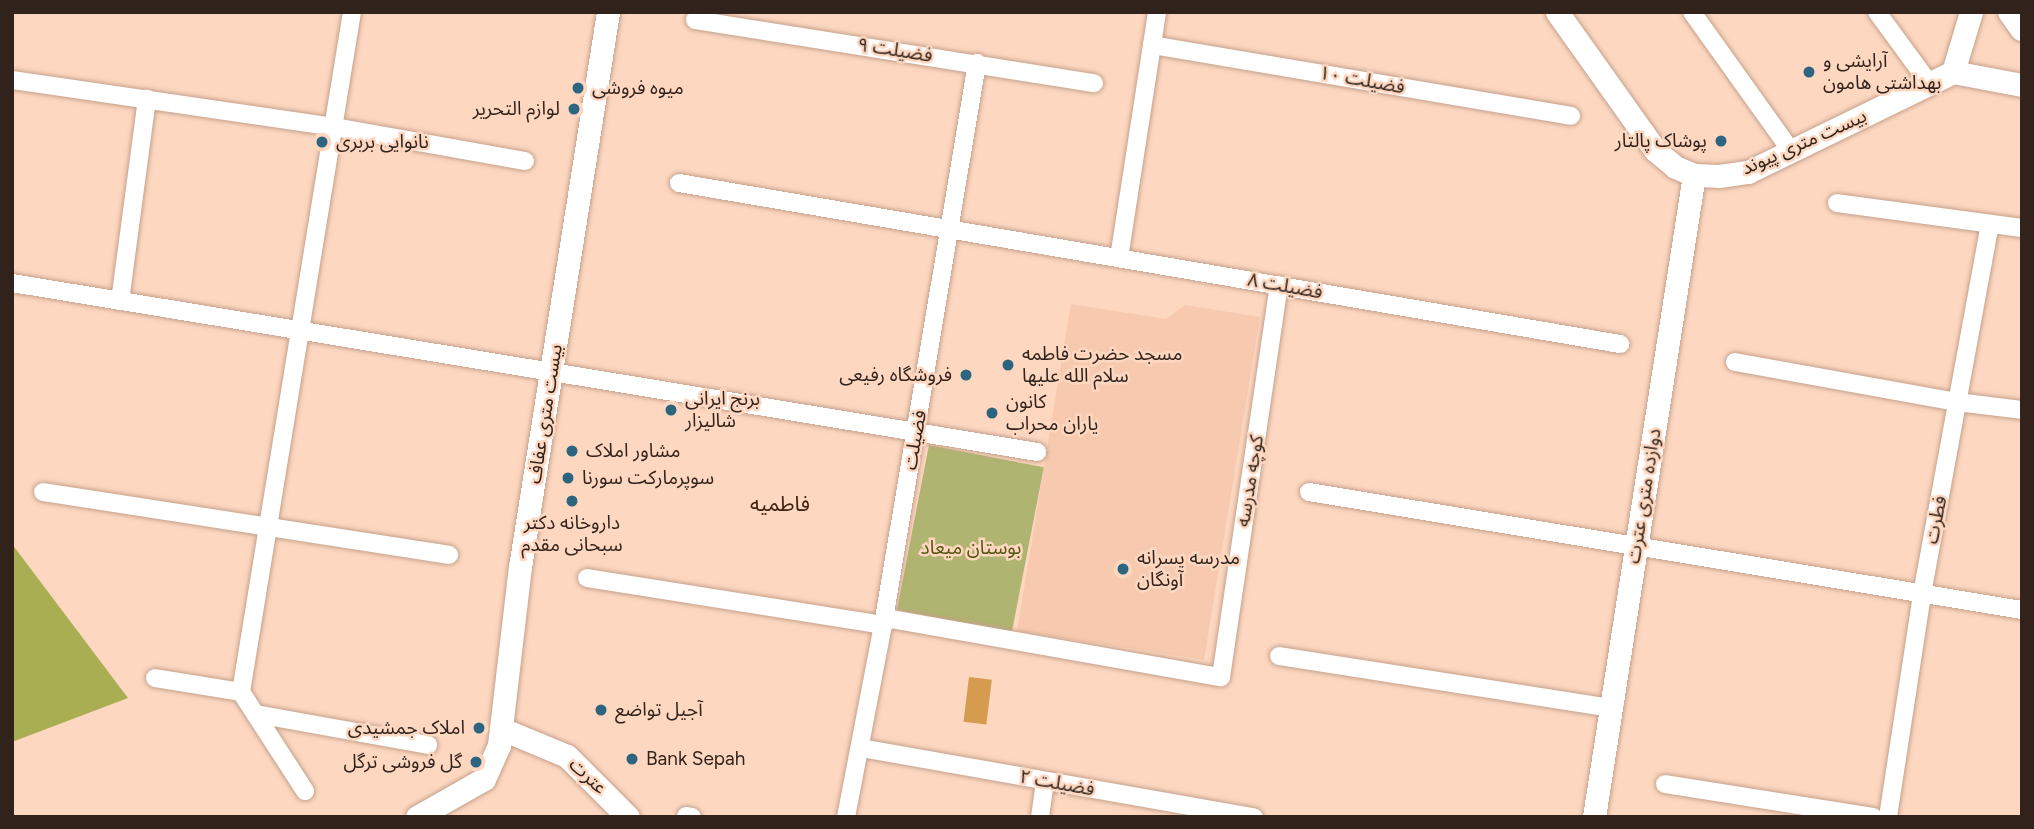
<!DOCTYPE html>
<meta charset="utf-8">
<style>
body{margin:0}
#map{position:relative;width:2034px;height:829px;overflow:hidden;background:#fdd7c0;font-family:Figtree,"Noto Sans Arabic",sans-serif}
div>[style]{position:absolute}
.built>*{inset:0;background:#f7caaf}
.green>*{inset:0;background:#afb470;transform-origin:0 0}
.forest>*{inset:0;background:#a9ae53}
.building>*{inset:0;background:#d59c50;transform-origin:0 0}
.roads{filter:drop-shadow(0 0 2px #c5a18b) drop-shadow(0 0 2px #c5a18b)}
.minor>*{height:18px;margin:-9px;padding:0 9px;transform-origin:9px;border-radius:9px;background:#fff}
.tertiary>*{height:23px;margin:-11.5px;padding:0 11.5px;transform-origin:11.5px;border-radius:11.5px;background:#fff}
.secondary>*{height:24px;margin:-12px;padding:0 12px;transform-origin:12px;border-radius:12px;background:#fff}
.dots>*{width:19px;height:19px;translate:-50% -50%;box-sizing:border-box;border:4px solid #fdd7c0;border-radius:50%}
span{translate:-50% -50%;white-space:nowrap;text-align:center;line-height:1.15;-webkit-text-stroke:5px #fdd7c0;paint-order:stroke}
.street-label{font-size:19px;color:#31231b}
.poi-label{font-size:19px;color:#31231b}
.left{translate:0 -50%;text-align:left}
.right{translate:-100% -50%;text-align:right}
.park-label{font-size:19px;color:#535612}
.neighbourhood-label{font-size:21px;color:#3e210e}
.frame{position:absolute;inset:0;border:14px solid #31231b;pointer-events:none}
</style>
<div id="map">
<div class="built">
<div style="clip-path:polygon(1071px 304px,1166px 319px,1185px 305px,1260px 317px,1204px 660px,1017px 631px)"></div>
</div>
<div class="green">
<div style="left:929px;top:445px;width:117px;height:168px;rotate:11deg"></div>
</div>
<div class="forest">
<div style="clip-path:polygon(12px 544px,128px 698px,12px 742px)"></div>
</div>
<div class="building">
<div style="left:969px;top:677px;width:23px;height:45px;rotate:7deg"></div>
</div>
<div class="roads">
<div class="minor">
<div style="left:1692px;top:12px;width:172px;rotate:54.5deg"></div>
<div style="left:1877px;top:12px;width:88px;rotate:53.8deg"></div>
<div style="left:695px;top:20px;width:404px;rotate:9deg"></div>
<div style="left:1152px;top:45px;width:425px;rotate:9.6deg"></div>
<div style="left:12px;top:80px;width:325px;rotate:8.3deg"></div>
<div style="left:334px;top:127px;width:194px;rotate:10.1deg"></div>
<div style="left:679px;top:183px;width:955px;rotate:9.71deg"></div>
<div style="left:1837px;top:203px;width:187px;rotate:7.7deg"></div>
<div style="left:1119px;top:258px;width:249px;rotate:-81.2deg"></div>
<div style="left:12px;top:283px;width:1039px;rotate:9.36deg"></div>
<div style="left:120px;top:301px;width:204px;rotate:-82.4deg"></div>
<div style="left:1735px;top:362px;width:226px;rotate:10.2deg"></div>
<div style="left:1957px;top:402px;width:65px;rotate:7deg"></div>
<div style="left:43px;top:492px;width:411px;rotate:8.8deg"></div>
<div style="left:1309px;top:492px;width:723px;rotate:9.4deg"></div>
<div style="left:587px;top:578px;width:300px;rotate:9deg"></div>
<div style="left:885px;top:618px;width:341px;rotate:10deg"></div>
<div style="left:1221px;top:677px;width:396px;rotate:-81.6deg"></div>
<div style="left:1279px;top:656px;width:336px;rotate:8.9deg"></div>
<div style="left:155px;top:678px;width:87px;rotate:9.2deg"></div>
<div style="left:241px;top:692px;width:689px;rotate:-80.73deg"></div>
<div style="left:241px;top:692px;width:118px;rotate:57.1deg"></div>
<div style="left:256px;top:714px;width:175px;rotate:10.2deg"></div>
<div style="left:861px;top:748px;width:399px;rotate:10deg"></div>
<div style="left:1665px;top:784px;width:211px;rotate:9deg"></div>
<div style="left:686px;top:816px;width:6px;rotate:9deg"></div>
<div style="left:846px;top:817px;width:196px;rotate:-79.1deg"></div>
<div style="left:883px;top:625px;width:570px;rotate:-80.5deg"></div>
<div style="left:1040px;top:817px;width:36px;rotate:-82deg"></div>
<div style="left:1888px;top:817px;width:226px;rotate:-81.3deg"></div>
<div style="left:1922px;top:594px;width:375px;rotate:-79.6deg"></div>
</div>
<div class="tertiary">
<div style="left:1557px;top:12px;width:169px;rotate:54.6deg"></div>
<div style="left:1655px;top:150px;width:26px;rotate:40deg"></div>
<div style="left:1675px;top:167px;width:21px;rotate:23deg"></div>
<div style="left:1694px;top:175px;width:25px;rotate:2deg"></div>
<div style="left:1719px;top:176px;width:29px;rotate:-8deg"></div>
<div style="left:1748px;top:172px;width:228px;rotate:-26deg"></div>
<div style="left:1953px;top:72px;width:70px;rotate:10.7deg"></div>
<div style="left:1953px;top:72px;width:63px;rotate:-73.3deg"></div>
<div style="left:502px;top:729px;width:70px;rotate:22.6deg"></div>
<div style="left:567px;top:756px;width:86px;rotate:45deg"></div>
<div style="left:417px;top:817px;width:77px;rotate:-29.6deg"></div>
<div style="left:484px;top:779px;width:37px;rotate:-66deg"></div>
<div style="left:499px;top:745px;width:179px;rotate:-83.3deg"></div>
<div style="left:520px;top:567px;width:562px;rotate:-80.99deg"></div>
<div style="left:1594px;top:817px;width:650px;rotate:-81.15deg"></div>
</div>
<div class="secondary">
<div style="left:2010px;top:12px;width:21px;rotate:55deg"></div>
</div>
</div>
<div class="dots">
<div style="left:1809px;top:72px;background:#2d647f"></div>
<div style="left:578px;top:88px;background:#2d647f"></div>
<div style="left:574px;top:109px;background:#2d647f"></div>
<div style="left:1721px;top:141px;background:#2d647f"></div>
<div style="left:322px;top:142px;background:#2d647f"></div>
<div style="left:1008px;top:365px;background:#2d647f"></div>
<div style="left:966px;top:375px;background:#2d647f"></div>
<div style="left:671px;top:410px;background:#2d647f"></div>
<div style="left:992px;top:413px;background:#2d647f"></div>
<div style="left:572px;top:451px;background:#2d647f"></div>
<div style="left:568px;top:478px;background:#2d647f"></div>
<div style="left:572px;top:501px;background:#2d647f"></div>
<div style="left:1123px;top:569px;background:#2d647f"></div>
<div style="left:601px;top:710px;background:#2d647f"></div>
<div style="left:479px;top:728px;background:#2d647f"></div>
<div style="left:632px;top:759px;background:#2d647f"></div>
<div style="left:476px;top:762px;background:#2d647f"></div>
</div>
<div class="street-label">
<span style="left:895px;top:50px;rotate:9deg">فضیلت ۹</span>
<span style="left:1362px;top:80px;rotate:10deg">فضیلت ۱۰</span>
<span style="left:1804px;top:142px;rotate:-24deg">بیست متری پیوند</span>
<span style="left:1285px;top:286px;rotate:10deg">فضیلت ۸</span>
<span style="left:545px;top:414px;rotate:-81deg">بیست متری عفاف</span>
<span style="left:915px;top:440px;rotate:-80deg">فضیلت</span>
<span style="left:1250px;top:481px;rotate:-81deg">کوچه مدرسه</span>
<span style="left:1644px;top:496px;rotate:-81deg">دوازده متری عترت</span>
<span style="left:1936px;top:520px;rotate:-79deg">فطرت</span>
<span style="left:588px;top:776px;rotate:43deg">عترت</span>
<span style="left:1057px;top:783px;rotate:10deg">فضیلت ۲</span>
</div>
<div class="poi-label">
<span class="left" style="left:1823px;top:72px">آرایشی و<br>بهداشتی هامون</span>
<span class="left" style="left:592px;top:88px">میوه فروشی</span>
<span class="right" style="left:560px;top:109px">لوازم التحریر</span>
<span class="right" style="left:1707px;top:141px">پوشاک پالتار</span>
<span class="left" style="left:336px;top:142px">نانوایی بربری</span>
<span class="left" style="left:1022px;top:365px">مسجد حضرت فاطمه<br>سلام الله علیها</span>
<span class="right" style="left:952px;top:375px">فروشگاه رفیعی</span>
<span class="left" style="left:685px;top:410px">برنج ایرانی<br>شالیزار</span>
<span class="left" style="left:1006px;top:413px">کانون<br>یاران محراب</span>
<span class="left" style="left:586px;top:451px">مشاور املاک</span>
<span class="left" style="left:582px;top:478px">سوپرمارکت سورنا</span>
<span style="left:572px;top:534px">داروخانه دکتر<br>سبحانی مقدم</span>
<span class="left" style="left:1137px;top:569px">مدرسه پسرانه<br>آونگان</span>
<span class="left" style="left:615px;top:710px">آجیل تواضع</span>
<span class="right" style="left:465px;top:728px">املاک جمشیدی</span>
<span class="left" style="left:646px;top:759px">Bank Sepah</span>
<span class="right" style="left:462px;top:762px">گل فروشی ترگل</span>
</div>
<div class="park-label">
<span style="left:971px;top:548px">بوستان میعاد</span>
</div>
<div class="neighbourhood-label">
<span style="left:780px;top:504px">فاطمیه</span>
</div>
<div class="frame"></div>
</div>
